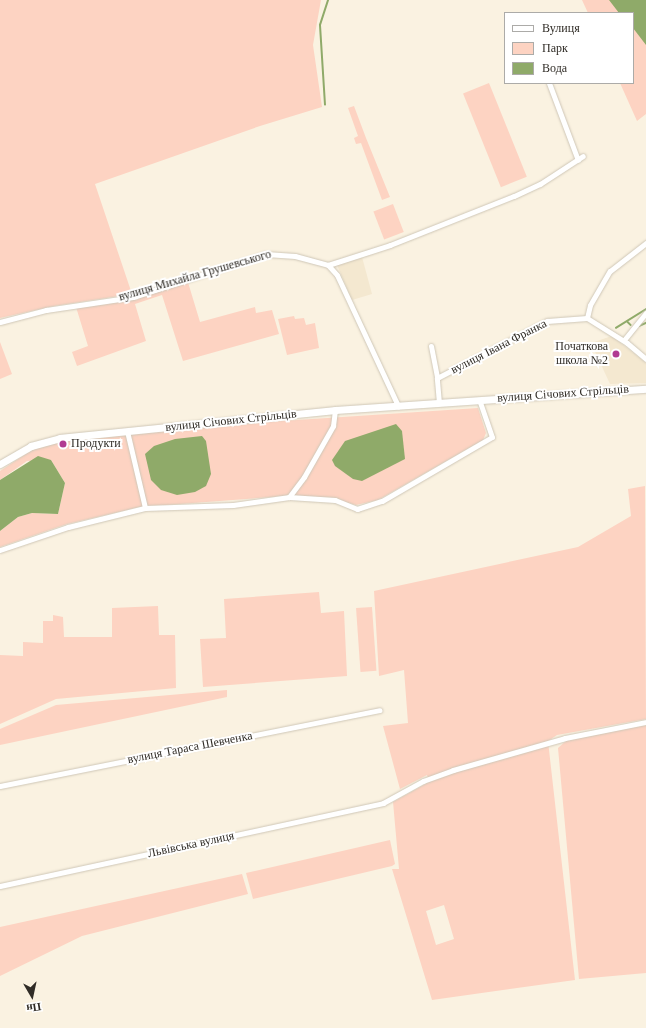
<!DOCTYPE html>
<meta charset="utf-8">
<style>
body{margin:0}
#map{position:relative;width:646px;height:1028px;overflow:hidden;background:#faf2e1;font-family:"Times New Roman",serif}
div>[style]{position:absolute}
.built>*{inset:0;background:#f4e8d0}
.green>*{inset:0;background:#fdd3c2;transform-origin:0 0}
.water>*{inset:0;background:#8faa69}
.stream>*{height:1.5px;margin:-0.75px;padding:0 0.75px;transform-origin:0.75px;border-radius:0.75px;background:#8faa69}
.roads{filter:drop-shadow(0 0 1px #cfc7b7) drop-shadow(0 0 1px #cfc7b7)}
.street>*{height:5px;margin:-2.5px;padding:0 2.5px;transform-origin:2.5px;border-radius:2.5px;background:#fff}
.secondary>*{height:7px;margin:-3.5px;padding:0 3.5px;transform-origin:3.5px;border-radius:3.5px;background:#fff}
.dots>*{width:11px;height:11px;translate:-50% -50%;box-sizing:border-box;border:2px solid #fff;border-radius:50%}
span{translate:-50% -50%;white-space:nowrap;text-align:center;line-height:1.15;-webkit-text-stroke:4px #fff;paint-order:stroke}
.street-label{font-size:12px;color:#302c26}
.poi-label{font-size:12px;color:#302c26}
.right{translate:-100% -50%;text-align:right}
.left{translate:0 -50%;text-align:left}
.legend{position:absolute;left:504px;top:12px;width:130px;height:72px;box-sizing:border-box;background:#fff;border:1px solid #acaba8;margin:0;padding:5px 7px;list-style:none;font-size:12px;color:#302c26}
.legend li{display:flex;align-items:center;gap:8px;height:20px}
.legend b{width:20px;border:1px solid #acaba8}
.north{position:absolute;left:12px;top:976px;width:40px;height:40px;-webkit-text-stroke:3px #fff;paint-order:stroke;rotate:171deg;font-size:11px;font-weight:700;line-height:16px;text-align:center;color:#302c26}
.north::after{content:'';display:block;margin:auto;width:14px;height:18px;background:#302c26;clip-path:polygon(50% 0,100% 100%,50% 72%,0 100%)}
</style>
<div id="map">
<div class="built">
<div style="clip-path:polygon(362px 257px,372px 294px,352px 300px,337px 265px)"></div>
<div style="clip-path:polygon(612px 336px,646px 363px,646px 383px,610px 384px,591px 343px)"></div>
</div>
<div class="green">
<div style="clip-path:polygon(0 0,321px 0,313px 45px,322px 107px,260px 126px,95px 184px,132px 294px,54px 306px,0 318px)"></div>
<div style="clip-path:polygon(582px 0,646px 0,646px 114px,637px 121px,620px 83px,633px 83px,633px 13px,588px 13px)"></div>
<div style="left:489px;top:83px;width:101px;height:28px;rotate:68deg"></div>
<div style="clip-path:polygon(354px 106px,366px 138px,390px 197px,382px 200px,361px 143px,356px 144px,354px 138px,358px 136px,348px 108px)"></div>
<div style="left:393px;top:204px;width:30px;height:21px;rotate:69deg"></div>
<div style="clip-path:polygon(187px 279px,200px 322px,255px 307px,256px 313px,272px 310px,279px 334px,183px 361px,162px 295px,135px 304px,146px 341px,77px 366px,72px 352px,88px 346px,76px 307px,123px 300px)"></div>
<div style="clip-path:polygon(294px 316px,295px 319px,304px 318px,306px 325px,315px 323px,319px 348px,287px 355px,278px 319px)"></div>
<div style="clip-path:polygon(0 342px,12px 374px,0 379px)"></div>
<div style="clip-path:polygon(478px 408px,486px 433px,483px 440px,378px 500px,356px 505px,337px 500px,285px 496px,140px 507px,67px 524px,0 547px,0 531px,18px 517px,32px 513px,58px 514px,65px 483px,51px 460px,27px 461px,0 480px,0 471px,32px 450px,61px 441px,282px 421px)"></div>
<div style="clip-path:polygon(evenodd,645px 486px,646px 719px,557px 735px,548px 741px,575px 980px,432px 1000px,392px 869px,399px 869px,393px 802px,429px 782px,427px 775px,400px 789px,383px 726px,408px 723px,404px 670px,379px 676px,374px 591px,578px 547px,631px 516px,628px 489px,645px 486px,444px 905px,454px 939px,436px 945px,426px 911px,444px 905px)"></div>
<div style="clip-path:polygon(319px 592px,321px 613px,344px 611px,347px 676px,203px 687px,200px 639px,226px 638px,224px 599px)"></div>
<div style="clip-path:polygon(158px 606px,159px 635px,175px 635px,176px 688px,56px 699px,0 724px,0 655px,23px 656px,23px 642px,43px 643px,43px 621px,53px 621px,53px 615px,63px 617px,64px 637px,112px 637px,112px 608px)"></div>
<div style="left:372px;top:607px;width:64px;height:16px;rotate:86deg"></div>
<div style="clip-path:polygon(227px 690px,227px 697px,0 745px,0 729px,56px 705px)"></div>
<div style="clip-path:polygon(646px 725px,646px 973px,579px 979px,558px 748px,567px 740px)"></div>
<div style="clip-path:polygon(390px 840px,395px 864px,392px 866px,253px 899px,246px 873px)"></div>
<div style="clip-path:polygon(242px 874px,248px 894px,82px 936px,0 976px,0 927px)"></div>
</div>
<div class="water">
<div style="clip-path:polygon(609px 0,646px 0,646px 45px,633px 28px,633px 13px,619px 13px)"></div>
<div style="clip-path:polygon(396px 424px,402px 431px,405px 459px,362px 481px,353px 479px,335px 466px,332px 460px,345px 441px)"></div>
<div style="clip-path:polygon(202px 436px,206px 441px,211px 474px,206px 486px,195px 492px,177px 495px,161px 490px,151px 480px,145px 454px,154px 446px,175px 439px)"></div>
<div style="clip-path:polygon(38px 456px,51px 460px,65px 483px,58px 514px,32px 513px,18px 517px,0 531px,0 480px)"></div>
</div>
<div class="stream">
<div style="left:325px;top:105px;width:80px;rotate:-93.6deg"></div>
<div style="left:320px;top:25px;width:26px;rotate:-72deg"></div>
<div style="left:628px;top:322px;width:4px;rotate:45deg"></div>
<div style="left:639px;top:326px;width:8px;rotate:-23deg"></div>
<div style="left:616px;top:328px;width:36px;rotate:-32deg"></div>
</div>
<div class="roads">
<div class="street">
<div style="left:549px;top:83px;width:82px;rotate:69.4deg"></div>
<div style="left:328px;top:265px;width:65px;rotate:-17.9deg"></div>
<div style="left:390px;top:245px;width:133px;rotate:-21.6deg"></div>
<div style="left:514px;top:196px;width:29px;rotate:-25deg"></div>
<div style="left:540px;top:184px;width:51px;rotate:-33.1deg"></div>
<div style="left:587px;top:318px;width:13px;rotate:-77deg"></div>
<div style="left:590px;top:305px;width:39px;rotate:-60deg"></div>
<div style="left:610px;top:271px;width:46px;rotate:-37.9deg"></div>
<div style="left:0;top:322px;width:48px;rotate:-14.6deg"></div>
<div style="left:46px;top:310px;width:88px;rotate:-8.5deg"></div>
<div style="left:133px;top:297px;width:140px;rotate:-17.9deg"></div>
<div style="left:266px;top:254px;width:29px;rotate:4deg"></div>
<div style="left:295px;top:256px;width:34px;rotate:15deg"></div>
<div style="left:328px;top:265px;width:13px;rotate:48deg"></div>
<div style="left:337px;top:275px;width:145px;rotate:65deg"></div>
<div style="left:624px;top:340px;width:35px;rotate:-51deg"></div>
<div style="left:431px;top:346px;width:33px;rotate:79deg"></div>
<div style="left:439px;top:403px;width:25px;rotate:-95deg"></div>
<div style="left:437px;top:378px;width:124px;rotate:-27.4deg"></div>
<div style="left:547px;top:321px;width:40px;rotate:-4.3deg"></div>
<div style="left:587px;top:318px;width:47px;rotate:32deg"></div>
<div style="left:627px;top:343px;width:25px;rotate:40deg"></div>
<div style="left:127px;top:431px;width:79px;rotate:76.8deg"></div>
<div style="left:289px;top:497px;width:25px;rotate:-53deg"></div>
<div style="left:304px;top:477px;width:59px;rotate:-60.4deg"></div>
<div style="left:333px;top:426px;width:16px;rotate:-83deg"></div>
<div style="left:0;top:550px;width:72px;rotate:-18.7deg"></div>
<div style="left:68px;top:527px;width:79px;rotate:-13.9deg"></div>
<div style="left:145px;top:508px;width:88px;rotate:-2deg"></div>
<div style="left:233px;top:505px;width:57px;rotate:-8.1deg"></div>
<div style="left:289px;top:497px;width:46px;rotate:3.7deg"></div>
<div style="left:335px;top:500px;width:24px;rotate:22deg"></div>
<div style="left:357px;top:509px;width:26px;rotate:-18deg"></div>
<div style="left:382px;top:501px;width:127px;rotate:-30.2deg"></div>
<div style="left:492px;top:437px;width:39px;rotate:-109deg"></div>
<div style="left:0;top:786px;width:387px;rotate:-11.3deg"></div>
<div style="left:0;top:886px;width:392px;rotate:-12.2deg"></div>
<div style="left:383px;top:803px;width:46px;rotate:-28.8deg"></div>
<div style="left:423px;top:781px;width:32px;rotate:-20deg"></div>
<div style="left:453px;top:770px;width:116px;rotate:-15.9deg"></div>
<div style="left:565px;top:738px;width:83px;rotate:-11.2deg"></div>
</div>
<div class="secondary">
<div style="left:0;top:464px;width:36px;rotate:-30deg"></div>
<div style="left:31px;top:446px;width:30px;rotate:-15deg"></div>
<div style="left:60px;top:438px;width:276px;rotate:-5.8deg"></div>
<div style="left:335px;top:410px;width:312px;rotate:-3.9deg"></div>
</div>
</div>
<div class="dots">
<div style="left:616px;top:354px;background:#b13b92"></div>
<div style="left:63px;top:444px;background:#b13b92"></div>
</div>
<div class="street-label">
<span style="left:195px;top:276px;rotate:-16deg">вулиця Михайла Грушевського</span>
<span style="left:499px;top:347px;rotate:-27deg">вулиця Івана Франка</span>
<span style="left:563px;top:394px;rotate:-4deg">вулиця Січових Стрільців</span>
<span style="left:231px;top:421px;rotate:-6deg">вулиця Січових Стрільців</span>
<span style="left:190px;top:748px;rotate:-11deg">вулиця Тараса Шевченка</span>
<span style="left:191px;top:845px;rotate:-12deg">Львівська вулиця</span>
</div>
<div class="poi-label">
<span class="right" style="left:608px;top:354px">Початкова<br>школа №2</span>
<span class="left" style="left:71px;top:444px">Продукти</span>
</div>
<ul class="legend">
<li><b style="height:5px;background:#fff"></b>Вулиця</li>
<li><b style="height:11px;background:#fdd3c2"></b>Парк</li>
<li><b style="height:11px;background:#8faa69"></b>Вода</li>
</ul>
<div class="north">Пн</div>
</div>
